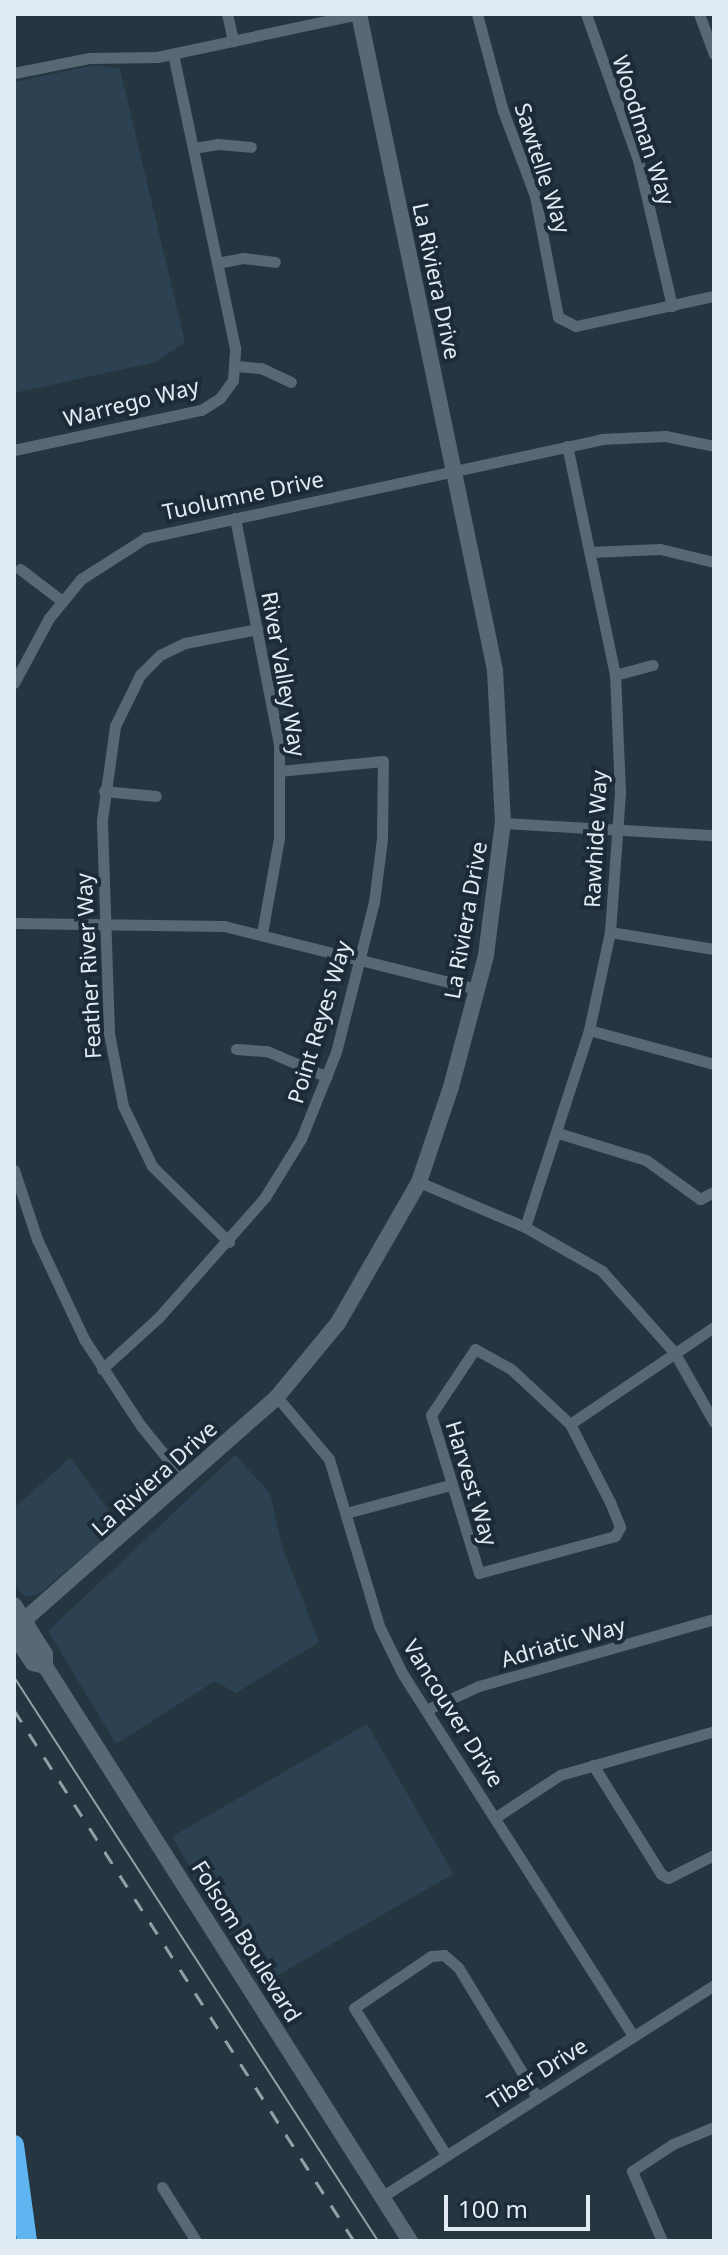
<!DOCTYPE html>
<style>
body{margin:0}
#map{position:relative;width:728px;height:2255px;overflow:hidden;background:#263641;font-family:"Noto Sans",sans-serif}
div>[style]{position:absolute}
.built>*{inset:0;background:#2c4151;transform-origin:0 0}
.street>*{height:11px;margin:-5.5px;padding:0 5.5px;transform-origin:5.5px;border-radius:5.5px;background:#586976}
.secondary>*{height:16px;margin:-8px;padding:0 8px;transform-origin:8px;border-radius:8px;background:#586976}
.highway>*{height:20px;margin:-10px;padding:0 10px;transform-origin:10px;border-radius:10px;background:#5eb5ef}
.tram>*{height:2px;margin:-1px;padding:0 1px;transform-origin:1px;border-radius:1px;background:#94a0a9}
.rail>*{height:3px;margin-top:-1.5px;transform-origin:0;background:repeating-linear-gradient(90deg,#94a0a9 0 14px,transparent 0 28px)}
span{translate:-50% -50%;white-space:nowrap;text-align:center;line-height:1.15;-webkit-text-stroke:8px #1c2b37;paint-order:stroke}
.street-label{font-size:22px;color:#e1ebf3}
.frame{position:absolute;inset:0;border:16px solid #e1ebf3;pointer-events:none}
.scale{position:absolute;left:444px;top:2195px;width:146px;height:36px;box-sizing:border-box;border:4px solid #e1ebf3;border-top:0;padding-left:10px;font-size:24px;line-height:28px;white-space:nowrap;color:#e1ebf3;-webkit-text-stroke:6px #1c2b37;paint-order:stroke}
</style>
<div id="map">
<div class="built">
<div style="clip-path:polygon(95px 65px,120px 69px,185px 342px,156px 362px,14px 393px,14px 82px)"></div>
<div style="clip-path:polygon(235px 1455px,270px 1493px,282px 1546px,319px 1642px,236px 1693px,215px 1681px,116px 1744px,48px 1631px)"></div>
<div style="clip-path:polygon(70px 1458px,120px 1525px,39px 1594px,25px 1597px,14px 1584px,14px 1508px)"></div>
<div style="left:367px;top:1724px;width:173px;height:225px;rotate:60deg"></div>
</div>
<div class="street">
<div style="left:227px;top:14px;width:28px;rotate:77deg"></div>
<div style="left:477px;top:14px;width:100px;rotate:75deg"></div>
<div style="left:503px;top:111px;width:91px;rotate:69.4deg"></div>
<div style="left:535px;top:196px;width:123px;rotate:79.2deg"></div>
<div style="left:558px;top:317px;width:20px;rotate:27deg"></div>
<div style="left:576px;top:326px;width:141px;rotate:-12.3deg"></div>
<div style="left:586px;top:14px;width:155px;rotate:70.4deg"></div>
<div style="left:638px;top:160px;width:150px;rotate:76.9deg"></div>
<div style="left:699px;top:14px;width:43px;rotate:69.4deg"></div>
<div style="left:14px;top:73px;width:76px;rotate:-11.3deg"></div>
<div style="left:89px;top:58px;width:68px;rotate:-0.8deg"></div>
<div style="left:157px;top:57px;width:207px;rotate:-12deg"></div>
<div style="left:193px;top:148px;width:25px;rotate:-9deg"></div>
<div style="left:218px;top:144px;width:33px;rotate:5deg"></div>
<div style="left:217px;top:263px;width:26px;rotate:-11deg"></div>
<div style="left:243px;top:258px;width:32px;rotate:7deg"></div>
<div style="left:236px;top:366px;width:25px;rotate:5deg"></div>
<div style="left:261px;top:368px;width:33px;rotate:25deg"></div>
<div style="left:14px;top:450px;width:191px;rotate:-12.1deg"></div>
<div style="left:201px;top:410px;width:22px;rotate:-32deg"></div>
<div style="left:220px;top:398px;width:22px;rotate:-54deg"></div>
<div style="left:233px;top:380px;width:32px;rotate:-86deg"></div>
<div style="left:235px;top:348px;width:300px;rotate:-101.9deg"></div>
<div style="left:235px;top:518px;width:231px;rotate:79deg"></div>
<div style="left:279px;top:745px;width:93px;rotate:90deg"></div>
<div style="left:279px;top:838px;width:97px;rotate:100.1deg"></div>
<div style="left:590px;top:552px;width:70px;rotate:-2.5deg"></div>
<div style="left:660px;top:549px;width:56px;rotate:13.5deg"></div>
<div style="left:20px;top:569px;width:53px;rotate:37.3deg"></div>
<div style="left:615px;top:675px;width:39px;rotate:-15deg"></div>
<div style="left:14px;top:683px;width:74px;rotate:-61.7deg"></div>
<div style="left:49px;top:618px;width:50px;rotate:-50.6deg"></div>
<div style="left:81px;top:579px;width:76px;rotate:-32.6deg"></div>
<div style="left:145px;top:538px;width:467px;rotate:-12.2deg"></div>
<div style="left:601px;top:439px;width:64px;rotate:-2.7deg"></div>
<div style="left:665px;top:436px;width:50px;rotate:11.5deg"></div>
<div style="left:104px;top:791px;width:52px;rotate:5.5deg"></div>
<div style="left:503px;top:823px;width:211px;rotate:3.3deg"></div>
<div style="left:14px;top:923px;width:210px;rotate:0.8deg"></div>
<div style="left:224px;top:926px;width:261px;rotate:14deg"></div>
<div style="left:610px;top:932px;width:105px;rotate:9.3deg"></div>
<div style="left:589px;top:1030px;width:130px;rotate:15.2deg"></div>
<div style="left:236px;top:1049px;width:31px;rotate:4deg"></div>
<div style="left:267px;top:1051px;width:65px;rotate:23.4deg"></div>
<div style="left:558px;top:1133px;width:92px;rotate:17.1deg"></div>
<div style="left:646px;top:1160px;width:67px;rotate:35.8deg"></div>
<div style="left:700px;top:1199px;width:16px;rotate:-27deg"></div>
<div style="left:14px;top:1170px;width:73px;rotate:71.6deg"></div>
<div style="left:37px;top:1239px;width:110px;rotate:64.8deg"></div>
<div style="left:84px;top:1339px;width:104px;rotate:56.8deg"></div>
<div style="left:141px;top:1426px;width:70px;rotate:50.8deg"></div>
<div style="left:419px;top:1182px;width:115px;rotate:23deg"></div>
<div style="left:525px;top:1227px;width:89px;rotate:29.7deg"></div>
<div style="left:602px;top:1271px;width:108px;rotate:48.4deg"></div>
<div style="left:674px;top:1352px;width:81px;rotate:60.3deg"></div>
<div style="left:525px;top:1227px;width:207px;rotate:-72deg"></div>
<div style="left:589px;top:1030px;width:100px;rotate:-77.9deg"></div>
<div style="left:610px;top:932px;width:139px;rotate:-85.9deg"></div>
<div style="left:620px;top:793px;width:118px;rotate:-92.4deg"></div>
<div style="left:615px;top:675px;width:234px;rotate:-101.8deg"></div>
<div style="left:229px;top:1242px;width:108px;rotate:-135.4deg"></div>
<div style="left:152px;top:1166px;width:67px;rotate:-115.8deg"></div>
<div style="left:123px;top:1106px;width:74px;rotate:-100.9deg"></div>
<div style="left:109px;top:1033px;width:213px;rotate:-91.9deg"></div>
<div style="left:102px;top:820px;width:95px;rotate:-82.1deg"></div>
<div style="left:115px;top:726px;width:57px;rotate:-63.9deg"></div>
<div style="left:140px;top:675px;width:28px;rotate:-45deg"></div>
<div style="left:160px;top:655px;width:28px;rotate:-26deg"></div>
<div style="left:185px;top:643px;width:74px;rotate:-10.9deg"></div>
<div style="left:475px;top:1349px;width:41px;rotate:29.1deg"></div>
<div style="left:511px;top:1369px;width:81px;rotate:43deg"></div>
<div style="left:570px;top:1424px;width:88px;rotate:62.9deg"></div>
<div style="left:610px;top:1502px;width:27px;rotate:68deg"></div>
<div style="left:620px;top:1527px;width:10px;rotate:119deg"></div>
<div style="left:615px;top:1536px;width:141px;rotate:164.8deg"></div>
<div style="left:479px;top:1573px;width:165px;rotate:-106.9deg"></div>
<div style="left:431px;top:1415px;width:79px;rotate:-56.3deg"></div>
<div style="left:102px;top:1369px;width:77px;rotate:-42.4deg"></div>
<div style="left:159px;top:1317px;width:160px;rotate:-48.5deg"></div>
<div style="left:265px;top:1197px;width:68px;rotate:-58.2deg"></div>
<div style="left:301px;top:1139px;width:94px;rotate:-68.1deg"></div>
<div style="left:336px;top:1052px;width:155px;rotate:-75.8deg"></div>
<div style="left:374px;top:902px;width:64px;rotate:-82.8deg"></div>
<div style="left:382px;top:839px;width:78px;rotate:-89.3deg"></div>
<div style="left:383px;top:761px;width:103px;rotate:174.5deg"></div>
<div style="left:277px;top:1397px;width:81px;rotate:50deg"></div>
<div style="left:329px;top:1459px;width:174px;rotate:73.3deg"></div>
<div style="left:379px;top:1626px;width:52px;rotate:63.9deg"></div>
<div style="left:402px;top:1673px;width:430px;rotate:57.5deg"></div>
<div style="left:570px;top:1424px;width:174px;rotate:-34deg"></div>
<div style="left:346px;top:1513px;width:108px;rotate:-15.1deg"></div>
<div style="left:426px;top:1710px;width:58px;rotate:-24.4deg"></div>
<div style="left:479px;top:1686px;width:244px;rotate:-15.9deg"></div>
<div style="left:593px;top:1765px;width:128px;rotate:58deg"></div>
<div style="left:661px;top:1874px;width:8px;rotate:30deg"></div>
<div style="left:668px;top:1878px;width:51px;rotate:-26.6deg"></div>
<div style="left:496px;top:1817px;width:77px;rotate:-33.3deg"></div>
<div style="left:560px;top:1775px;width:160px;rotate:-15.9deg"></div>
<div style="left:446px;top:2155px;width:173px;rotate:-122deg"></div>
<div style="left:354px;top:2008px;width:93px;rotate:-34deg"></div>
<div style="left:431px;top:1956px;width:13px;rotate:-4deg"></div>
<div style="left:444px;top:1955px;width:18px;rotate:41deg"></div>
<div style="left:458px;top:1967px;width:152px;rotate:58.7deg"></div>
<div style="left:162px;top:2187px;width:64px;rotate:57.8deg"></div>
<div style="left:383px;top:2196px;width:393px;rotate:-32.5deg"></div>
<div style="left:662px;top:2241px;width:76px;rotate:-113.2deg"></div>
<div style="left:632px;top:2171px;width:49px;rotate:-33.4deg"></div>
<div style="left:673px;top:2144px;width:44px;rotate:-22.5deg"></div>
</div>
<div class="secondary">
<div style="left:14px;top:1605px;width:58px;rotate:57.7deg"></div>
<div style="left:45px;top:1654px;width:12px;rotate:90deg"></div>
<div style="left:45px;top:1666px;width:681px;rotate:57.59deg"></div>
<div style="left:14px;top:1629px;width:351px;rotate:-41.4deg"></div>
<div style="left:277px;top:1397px;width:96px;rotate:-50.5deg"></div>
<div style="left:338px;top:1323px;width:163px;rotate:-60.1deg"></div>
<div style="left:419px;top:1182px;width:100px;rotate:-71.4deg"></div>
<div style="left:451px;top:1087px;width:137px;rotate:-75.1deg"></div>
<div style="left:486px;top:955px;width:133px;rotate:-82.7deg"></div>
<div style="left:503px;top:823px;width:153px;rotate:-93deg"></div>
<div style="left:495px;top:670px;width:670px;rotate:-101.71deg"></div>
<div style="left:14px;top:1635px;width:34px;rotate:56deg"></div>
<div style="left:33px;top:1663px;width:12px;rotate:14deg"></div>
</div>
<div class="highway">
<div style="left:14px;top:2145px;width:97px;rotate:82.3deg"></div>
</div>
<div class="tram">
<div style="left:14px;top:1677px;width:671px;rotate:57.16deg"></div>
</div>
<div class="rail">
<div style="left:14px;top:1710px;width:631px;rotate:57.37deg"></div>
</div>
<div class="street-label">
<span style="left:644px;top:130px;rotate:72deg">Woodman Way</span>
<span style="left:543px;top:168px;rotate:72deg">Sawtelle Way</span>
<span style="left:437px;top:281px;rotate:78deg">La Riviera Drive</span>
<span style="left:131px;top:402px;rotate:-14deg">Warrego Way</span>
<span style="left:243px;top:495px;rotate:-12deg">Tuolumne Drive</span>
<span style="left:284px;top:674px;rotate:80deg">River Valley Way</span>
<span style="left:595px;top:839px;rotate:-87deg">Rawhide Way</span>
<span style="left:465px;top:920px;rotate:-80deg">La Riviera Drive</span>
<span style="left:88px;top:966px;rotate:-93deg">Feather River Way</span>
<span style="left:319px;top:1022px;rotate:-73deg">Point Reyes Way</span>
<span style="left:154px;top:1478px;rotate:-42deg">La Riviera Drive</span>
<span style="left:472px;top:1483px;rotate:73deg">Harvest Way</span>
<span style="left:563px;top:1642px;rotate:-16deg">Adriatic Way</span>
<span style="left:454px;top:1713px;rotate:58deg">Vancouver Drive</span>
<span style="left:247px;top:1941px;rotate:58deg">Folsom Boulevard</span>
<span style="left:537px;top:2073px;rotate:-32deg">Tiber Drive</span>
</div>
<div class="frame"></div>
<div class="scale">100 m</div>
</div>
